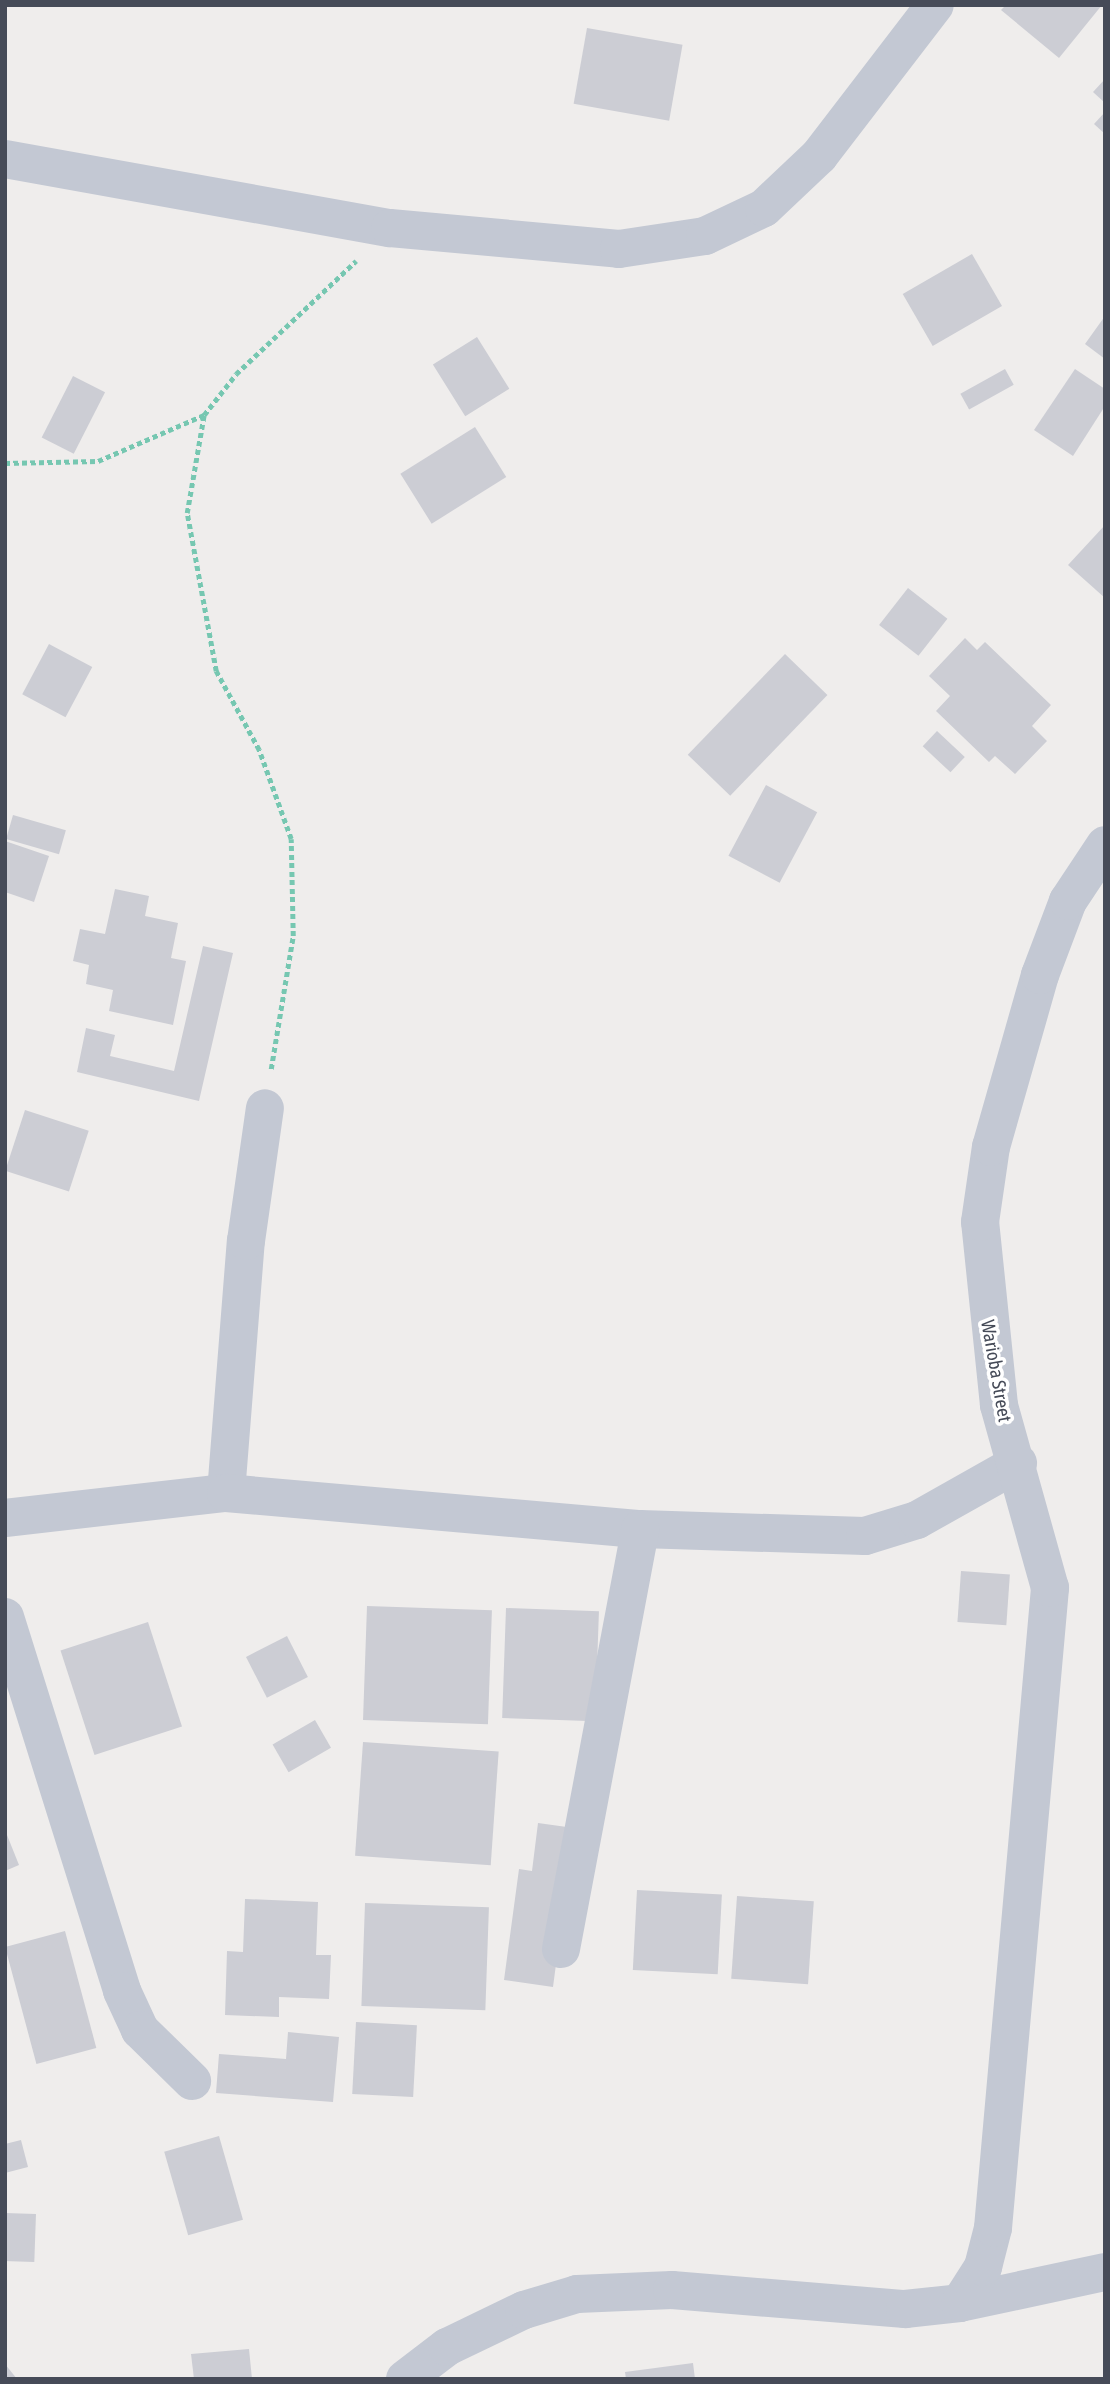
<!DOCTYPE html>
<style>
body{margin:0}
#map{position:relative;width:1110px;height:2384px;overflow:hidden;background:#efedec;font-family:"Asap Condensed",sans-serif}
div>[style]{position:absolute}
.building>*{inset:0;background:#cccdd4;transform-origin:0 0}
.path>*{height:4.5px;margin-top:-2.25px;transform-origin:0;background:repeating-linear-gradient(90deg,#76c7b1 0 5px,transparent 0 8.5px)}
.minor>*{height:38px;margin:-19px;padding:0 19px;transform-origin:19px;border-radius:19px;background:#c3c8d3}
span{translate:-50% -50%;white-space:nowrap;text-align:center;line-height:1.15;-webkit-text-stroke:7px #fff;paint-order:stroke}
.street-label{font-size:19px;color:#464b58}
.frame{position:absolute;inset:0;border:7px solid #464b58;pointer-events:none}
</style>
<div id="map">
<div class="building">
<div style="clip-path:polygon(1006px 5px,1102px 5px,1059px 58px,1001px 10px)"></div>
<div style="left:587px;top:28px;width:97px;height:77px;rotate:10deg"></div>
<div style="clip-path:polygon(1105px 79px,1105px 103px,1093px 92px)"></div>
<div style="clip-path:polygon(1105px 112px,1105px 134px,1094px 124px)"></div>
<div style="left:972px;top:254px;width:60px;height:80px;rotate:60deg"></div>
<div style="clip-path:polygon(1105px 316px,1105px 359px,1085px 344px)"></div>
<div style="left:477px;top:337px;width:61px;height:52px;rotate:58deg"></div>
<div style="left:1005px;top:369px;width:18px;height:51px;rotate:61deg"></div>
<div style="clip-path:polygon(1075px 369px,1105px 389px,1105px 406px,1073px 456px,1034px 430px)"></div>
<div style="left:73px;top:376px;width:36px;height:69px;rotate:27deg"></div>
<div style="left:475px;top:427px;width:59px;height:88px;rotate:58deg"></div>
<div style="clip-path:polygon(1105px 525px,1105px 598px,1068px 565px)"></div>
<div style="left:908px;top:588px;width:50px;height:47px;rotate:38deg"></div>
<div style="clip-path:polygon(965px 638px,977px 650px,985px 642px,1051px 705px,1032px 726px,1047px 741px,1015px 774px,995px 756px,989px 762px,936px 711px,950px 696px,929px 676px)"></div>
<div style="left:49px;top:644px;width:49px;height:57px;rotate:28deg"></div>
<div style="left:785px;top:654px;width:59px;height:140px;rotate:44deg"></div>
<div style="left:937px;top:731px;width:38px;height:21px;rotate:43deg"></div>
<div style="left:766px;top:785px;width:58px;height:80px;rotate:28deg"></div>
<div style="left:13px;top:815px;width:55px;height:25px;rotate:16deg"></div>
<div style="clip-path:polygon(5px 841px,49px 856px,34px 902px,5px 892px)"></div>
<div style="clip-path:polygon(115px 889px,149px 896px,145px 916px,178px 923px,171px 958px,186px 961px,173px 1025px,109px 1011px,113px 990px,86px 984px,89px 965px,73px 961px,80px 929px,105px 934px)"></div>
<div style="clip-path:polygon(203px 946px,233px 953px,199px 1101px,77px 1072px,86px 1028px,115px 1035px,110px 1056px,174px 1071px)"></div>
<div style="left:25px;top:1110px;width:67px;height:64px;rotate:18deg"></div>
<div style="left:961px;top:1571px;width:49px;height:51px;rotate:4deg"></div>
<div style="left:367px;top:1606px;width:125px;height:114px;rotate:2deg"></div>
<div style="left:506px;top:1608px;width:93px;height:110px;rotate:2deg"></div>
<div style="left:148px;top:1622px;width:110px;height:92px;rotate:72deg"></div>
<div style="left:287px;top:1636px;width:46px;height:46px;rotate:63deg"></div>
<div style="left:315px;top:1720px;width:32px;height:49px;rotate:60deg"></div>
<div style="left:363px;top:1742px;width:136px;height:114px;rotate:4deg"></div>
<div style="clip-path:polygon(538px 1823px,574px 1828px,553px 1987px,504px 1980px,519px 1869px,532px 1871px)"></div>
<div style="clip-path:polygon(5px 1830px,19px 1865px,5px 1871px)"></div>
<div style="left:637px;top:1890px;width:85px;height:80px;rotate:3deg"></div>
<div style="left:737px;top:1896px;width:77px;height:83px;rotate:4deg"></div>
<div style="clip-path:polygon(245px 1899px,318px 1902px,316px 1955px,331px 1955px,329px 1999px,279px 1997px,279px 2017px,225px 2015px,227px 1951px,243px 1952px)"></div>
<div style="left:365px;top:1903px;width:124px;height:103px;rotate:2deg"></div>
<div style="left:65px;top:1931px;width:121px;height:62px;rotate:75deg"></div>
<div style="left:356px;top:2022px;width:61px;height:72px;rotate:3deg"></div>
<div style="clip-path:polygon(288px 2032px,339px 2037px,333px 2102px,216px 2093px,219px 2054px,286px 2059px)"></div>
<div style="left:219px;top:2136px;width:87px;height:57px;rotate:74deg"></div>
<div style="clip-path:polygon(21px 2140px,28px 2167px,5px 2173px,5px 2144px)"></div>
<div style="left:5px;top:2213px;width:31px;height:48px;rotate:2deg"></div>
<div style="clip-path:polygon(249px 2349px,252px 2379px,194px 2379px,191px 2354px)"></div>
<div style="clip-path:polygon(693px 2363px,695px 2379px,626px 2379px,625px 2372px)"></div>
<div style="clip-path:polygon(5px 2364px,17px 2379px,5px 2379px)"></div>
</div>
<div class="path">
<div style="left:5px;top:463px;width:93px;rotate:-1.2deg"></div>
<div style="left:98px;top:461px;width:116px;rotate:-23.5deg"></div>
<div style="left:271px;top:1069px;width:135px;rotate:-80.6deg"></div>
<div style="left:293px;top:936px;width:97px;rotate:-91.2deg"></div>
<div style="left:291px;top:839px;width:95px;rotate:-109.8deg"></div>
<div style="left:259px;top:750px;width:90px;rotate:-118.6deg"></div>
<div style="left:216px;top:671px;width:161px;rotate:-100.4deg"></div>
<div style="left:187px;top:513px;width:99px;rotate:-80.2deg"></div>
<div style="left:204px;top:415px;width:52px;rotate:-52deg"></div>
<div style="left:236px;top:374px;width:165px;rotate:-43.3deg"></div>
</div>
<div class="minor">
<div style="left:5px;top:159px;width:391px;rotate:10.2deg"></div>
<div style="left:390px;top:228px;width:230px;rotate:5.2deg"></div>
<div style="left:619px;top:249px;width:87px;rotate:-8.6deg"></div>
<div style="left:705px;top:236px;width:65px;rotate:-25.4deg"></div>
<div style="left:764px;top:208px;width:76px;rotate:-43.4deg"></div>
<div style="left:819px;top:156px;width:190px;rotate:-52.5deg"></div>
<div style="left:226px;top:1493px;width:253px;rotate:-85.5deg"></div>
<div style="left:246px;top:1241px;width:134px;rotate:-81.9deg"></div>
<div style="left:5px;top:1518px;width:222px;rotate:-6.5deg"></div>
<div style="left:226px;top:1493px;width:416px;rotate:5deg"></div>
<div style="left:640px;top:1529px;width:225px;rotate:1.8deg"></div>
<div style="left:865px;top:1536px;width:54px;rotate:-17.1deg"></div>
<div style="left:917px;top:1520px;width:116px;rotate:-29.4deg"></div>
<div style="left:5px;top:1617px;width:392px;rotate:72.6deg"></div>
<div style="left:122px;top:1991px;width:43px;rotate:65.2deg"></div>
<div style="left:140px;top:2030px;width:73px;rotate:44.4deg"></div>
<div style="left:561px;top:1949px;width:427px;rotate:-79.3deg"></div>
<div style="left:960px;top:2303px;width:148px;rotate:-12.1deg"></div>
<div style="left:405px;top:2379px;width:53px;rotate:-37.3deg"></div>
<div style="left:447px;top:2347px;width:85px;rotate:-25.7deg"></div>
<div style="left:524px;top:2310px;width:55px;rotate:-16.8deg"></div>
<div style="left:577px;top:2294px;width:95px;rotate:-2.4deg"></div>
<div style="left:672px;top:2290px;width:234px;rotate:4.7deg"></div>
<div style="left:905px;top:2309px;width:55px;rotate:-6.2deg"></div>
<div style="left:960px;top:2303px;width:43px;rotate:-57.4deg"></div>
<div style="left:983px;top:2267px;width:40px;rotate:-75.6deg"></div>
<div style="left:993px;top:2228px;width:643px;rotate:-84.91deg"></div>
<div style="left:1050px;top:1588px;width:190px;rotate:-105.6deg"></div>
<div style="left:999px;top:1405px;width:184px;rotate:-95.9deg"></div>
<div style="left:980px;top:1222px;width:76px;rotate:-81.7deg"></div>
<div style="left:991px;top:1147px;width:179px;rotate:-74.1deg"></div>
<div style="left:1040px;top:975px;width:79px;rotate:-69.3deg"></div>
<div style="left:1068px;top:901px;width:67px;rotate:-56.5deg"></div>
</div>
<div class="street-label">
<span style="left:996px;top:1371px;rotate:80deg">Warioba Street</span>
</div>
<div class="frame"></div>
</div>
